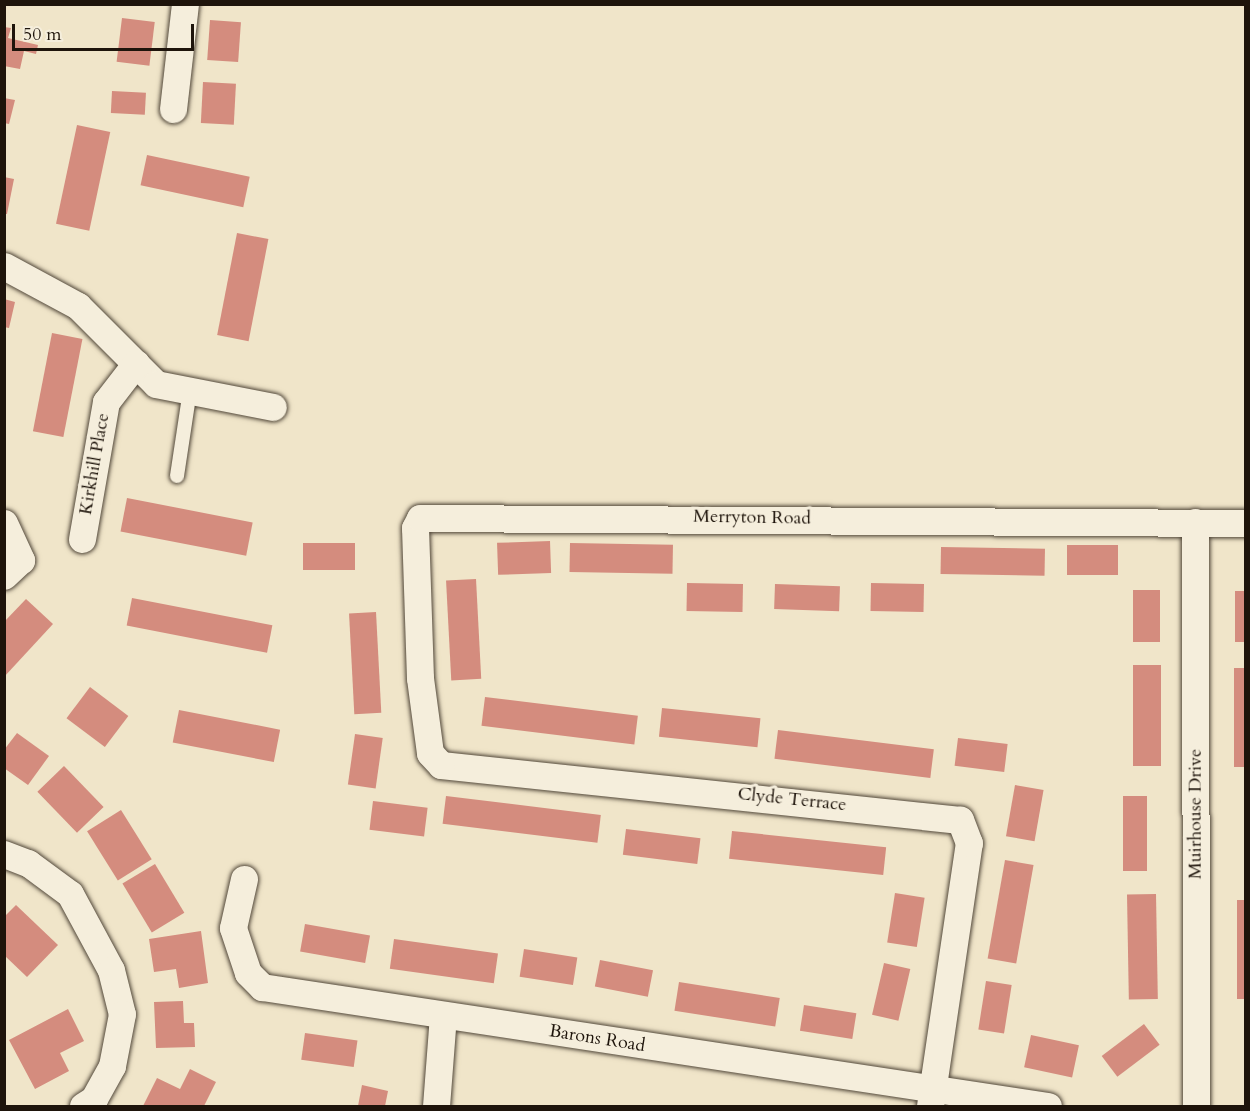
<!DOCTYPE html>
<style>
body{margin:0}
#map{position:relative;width:1250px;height:1111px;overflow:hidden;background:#f0e5c9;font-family:Cardo,serif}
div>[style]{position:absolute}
.building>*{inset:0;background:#d48c7e;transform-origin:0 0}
.roads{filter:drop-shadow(0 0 2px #52483a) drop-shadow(0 0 2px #52483a)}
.lane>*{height:14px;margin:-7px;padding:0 7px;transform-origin:7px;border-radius:7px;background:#f5eedc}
.street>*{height:27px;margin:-13.5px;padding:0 13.5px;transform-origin:13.5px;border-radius:13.5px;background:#f5eedc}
span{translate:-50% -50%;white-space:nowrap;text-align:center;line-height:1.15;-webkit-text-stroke:6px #f5eedc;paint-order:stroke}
.street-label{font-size:18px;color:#1e140b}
.frame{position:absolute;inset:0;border:6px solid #1e140b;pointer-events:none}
.scale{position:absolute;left:12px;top:24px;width:182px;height:27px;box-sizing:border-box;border:3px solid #1e140b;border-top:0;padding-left:8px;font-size:18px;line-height:21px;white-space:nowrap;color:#1e140b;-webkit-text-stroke:4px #f5eedc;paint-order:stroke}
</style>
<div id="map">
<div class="building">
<div style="left:122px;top:18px;width:33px;height:44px;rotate:7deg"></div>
<div style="left:210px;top:20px;width:31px;height:40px;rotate:4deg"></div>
<div style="clip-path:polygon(4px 27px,11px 28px,8px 38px,38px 45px,36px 54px,24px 51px,20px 69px,4px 66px)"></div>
<div style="left:203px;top:82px;width:33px;height:41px;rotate:3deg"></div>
<div style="left:112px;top:91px;width:34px;height:22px;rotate:3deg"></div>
<div style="clip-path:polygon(4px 98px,15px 100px,9px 124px,4px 123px)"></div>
<div style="left:77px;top:125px;width:34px;height:101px;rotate:12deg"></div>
<div style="left:147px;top:155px;width:105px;height:31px;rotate:12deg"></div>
<div style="clip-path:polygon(4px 177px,14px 179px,7px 214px,4px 214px)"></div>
<div style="left:237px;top:233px;width:32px;height:104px;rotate:11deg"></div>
<div style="clip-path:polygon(4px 299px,15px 302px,9px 328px,4px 327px)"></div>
<div style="left:52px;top:333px;width:31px;height:100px;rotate:11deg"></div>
<div style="left:127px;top:498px;width:128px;height:34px;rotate:11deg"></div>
<div style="left:550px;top:541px;width:32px;height:53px;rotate:88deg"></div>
<div style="left:355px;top:543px;width:27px;height:52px;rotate:90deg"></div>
<div style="left:570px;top:543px;width:103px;height:29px;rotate:1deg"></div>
<div style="left:1067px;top:545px;width:51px;height:30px"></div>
<div style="left:941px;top:547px;width:104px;height:27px;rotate:1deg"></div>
<div style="left:476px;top:579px;width:100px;height:30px;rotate:87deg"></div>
<div style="left:687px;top:583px;width:56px;height:28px;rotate:1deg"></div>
<div style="left:871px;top:583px;width:53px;height:28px;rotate:1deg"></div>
<div style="left:775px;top:584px;width:65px;height:25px;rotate:2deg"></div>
<div style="left:1133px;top:590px;width:27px;height:52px"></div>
<div style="left:1235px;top:591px;width:11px;height:51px"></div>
<div style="left:132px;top:598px;width:143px;height:28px;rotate:11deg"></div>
<div style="clip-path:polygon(26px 599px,53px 624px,4px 677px,4px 622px)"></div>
<div style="left:376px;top:612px;width:101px;height:27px;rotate:87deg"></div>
<div style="left:1133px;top:665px;width:28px;height:101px"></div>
<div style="left:1234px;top:668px;width:12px;height:99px"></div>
<div style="left:90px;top:687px;width:48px;height:39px;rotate:37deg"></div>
<div style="left:485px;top:697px;width:154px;height:29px;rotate:7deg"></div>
<div style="left:662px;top:708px;width:99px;height:29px;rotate:6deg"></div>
<div style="left:179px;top:710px;width:103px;height:33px;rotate:11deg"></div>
<div style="left:778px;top:730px;width:157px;height:29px;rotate:7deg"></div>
<div style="clip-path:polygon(17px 733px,49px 756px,28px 785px,4px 768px,4px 750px)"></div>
<div style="left:355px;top:734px;width:28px;height:51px;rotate:8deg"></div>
<div style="left:958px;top:738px;width:50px;height:28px;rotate:7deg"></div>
<div style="left:64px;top:766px;width:57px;height:37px;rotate:46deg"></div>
<div style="left:1015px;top:785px;width:29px;height:52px;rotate:10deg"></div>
<div style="left:446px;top:796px;width:156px;height:28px;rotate:7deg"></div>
<div style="left:1123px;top:796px;width:24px;height:75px"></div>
<div style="left:373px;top:801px;width:55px;height:29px;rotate:7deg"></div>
<div style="left:121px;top:810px;width:58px;height:40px;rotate:58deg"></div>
<div style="left:626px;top:829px;width:75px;height:26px;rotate:7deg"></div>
<div style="left:732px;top:831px;width:155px;height:28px;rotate:6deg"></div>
<div style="left:1005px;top:860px;width:29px;height:100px;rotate:10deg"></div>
<div style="left:155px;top:864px;width:57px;height:38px;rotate:59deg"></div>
<div style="left:895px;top:893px;width:30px;height:50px;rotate:9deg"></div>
<div style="left:1156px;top:894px;width:105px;height:29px;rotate:89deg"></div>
<div style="left:1237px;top:900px;width:9px;height:99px"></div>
<div style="clip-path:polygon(16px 905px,58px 945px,27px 977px,4px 955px,4px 917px)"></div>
<div style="left:305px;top:924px;width:66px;height:28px;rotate:10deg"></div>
<div style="clip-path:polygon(201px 931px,208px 983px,179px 988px,176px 969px,154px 972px,149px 939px)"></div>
<div style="left:394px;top:939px;width:105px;height:30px;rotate:8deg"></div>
<div style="left:524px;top:949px;width:54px;height:28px;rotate:9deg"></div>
<div style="left:600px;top:960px;width:54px;height:27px;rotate:11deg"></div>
<div style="left:884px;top:963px;width:27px;height:53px;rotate:13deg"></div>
<div style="left:986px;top:981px;width:26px;height:49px;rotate:9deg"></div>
<div style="left:679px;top:982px;width:102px;height:29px;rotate:9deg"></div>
<div style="clip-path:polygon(183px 1001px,184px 1023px,194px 1023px,195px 1047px,156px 1048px,154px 1002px)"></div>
<div style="left:804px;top:1005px;width:53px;height:26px;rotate:9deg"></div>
<div style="clip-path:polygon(68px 1009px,84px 1041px,60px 1053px,69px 1071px,35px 1089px,9px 1040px)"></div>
<div style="left:1144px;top:1024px;width:26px;height:53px;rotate:53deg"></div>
<div style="left:305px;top:1033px;width:53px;height:27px;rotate:8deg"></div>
<div style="left:1031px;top:1035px;width:49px;height:33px;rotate:12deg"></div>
<div style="clip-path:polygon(190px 1069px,216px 1082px,204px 1106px,143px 1106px,157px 1078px,180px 1089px)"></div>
<div style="clip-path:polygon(362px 1085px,388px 1091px,385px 1106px,358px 1106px)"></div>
</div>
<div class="roads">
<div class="lane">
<div style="left:177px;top:476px;width:87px;rotate:-81.4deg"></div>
</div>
<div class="street">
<div style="left:173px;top:109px;width:106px;rotate:-83.5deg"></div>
<div style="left:4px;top:266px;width:84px;rotate:28.4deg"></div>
<div style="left:78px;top:306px;width:110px;rotate:45deg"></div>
<div style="left:156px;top:384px;width:119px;rotate:11.1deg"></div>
<div style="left:1195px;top:522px;width:584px;rotate:89.9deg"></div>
<div style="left:4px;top:523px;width:41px;rotate:65.3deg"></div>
<div style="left:21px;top:560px;width:23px;rotate:137deg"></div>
<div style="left:82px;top:539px;width:139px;rotate:-80.1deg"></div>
<div style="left:106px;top:402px;width:49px;rotate:-52.4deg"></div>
<div style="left:4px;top:854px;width:26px;rotate:21deg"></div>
<div style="left:28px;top:863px;width:52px;rotate:36.4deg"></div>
<div style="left:70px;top:894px;width:86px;rotate:61.7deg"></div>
<div style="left:111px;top:970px;width:45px;rotate:76deg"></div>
<div style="left:122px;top:1014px;width:53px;rotate:100.9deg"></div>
<div style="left:112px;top:1066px;width:38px;rotate:119deg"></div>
<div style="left:94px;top:1099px;width:13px;rotate:148deg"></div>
<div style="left:244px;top:879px;width:50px;rotate:102.7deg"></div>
<div style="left:233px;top:928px;width:47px;rotate:71.6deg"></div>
<div style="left:248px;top:973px;width:20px;rotate:45deg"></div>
<div style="left:262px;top:987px;width:795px;rotate:8.61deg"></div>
<div style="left:436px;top:1106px;width:91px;rotate:-85.6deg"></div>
<div style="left:930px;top:1106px;width:266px;rotate:-81.6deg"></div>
<div style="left:969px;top:843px;width:25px;rotate:-111deg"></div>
<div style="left:960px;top:820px;width:522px;rotate:-173.95deg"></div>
<div style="left:441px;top:765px;width:16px;rotate:-133deg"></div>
<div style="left:430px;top:753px;width:76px;rotate:-97.6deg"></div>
<div style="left:420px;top:678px;width:150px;rotate:-91.9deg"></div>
<div style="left:415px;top:528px;width:11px;rotate:-63deg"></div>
<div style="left:420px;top:518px;width:826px;rotate:0.35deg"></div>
</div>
</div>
<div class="street-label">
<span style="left:95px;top:464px;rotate:-80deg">Kirkhill Place</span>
<span style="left:752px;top:518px;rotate:1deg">Merryton Road</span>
<span style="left:792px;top:800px;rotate:6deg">Clyde Terrace</span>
<span style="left:1196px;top:814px;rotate:-90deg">Muirhouse Drive</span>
<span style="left:597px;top:1039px;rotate:9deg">Barons Road</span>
</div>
<div class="frame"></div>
<div class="scale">50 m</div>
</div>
